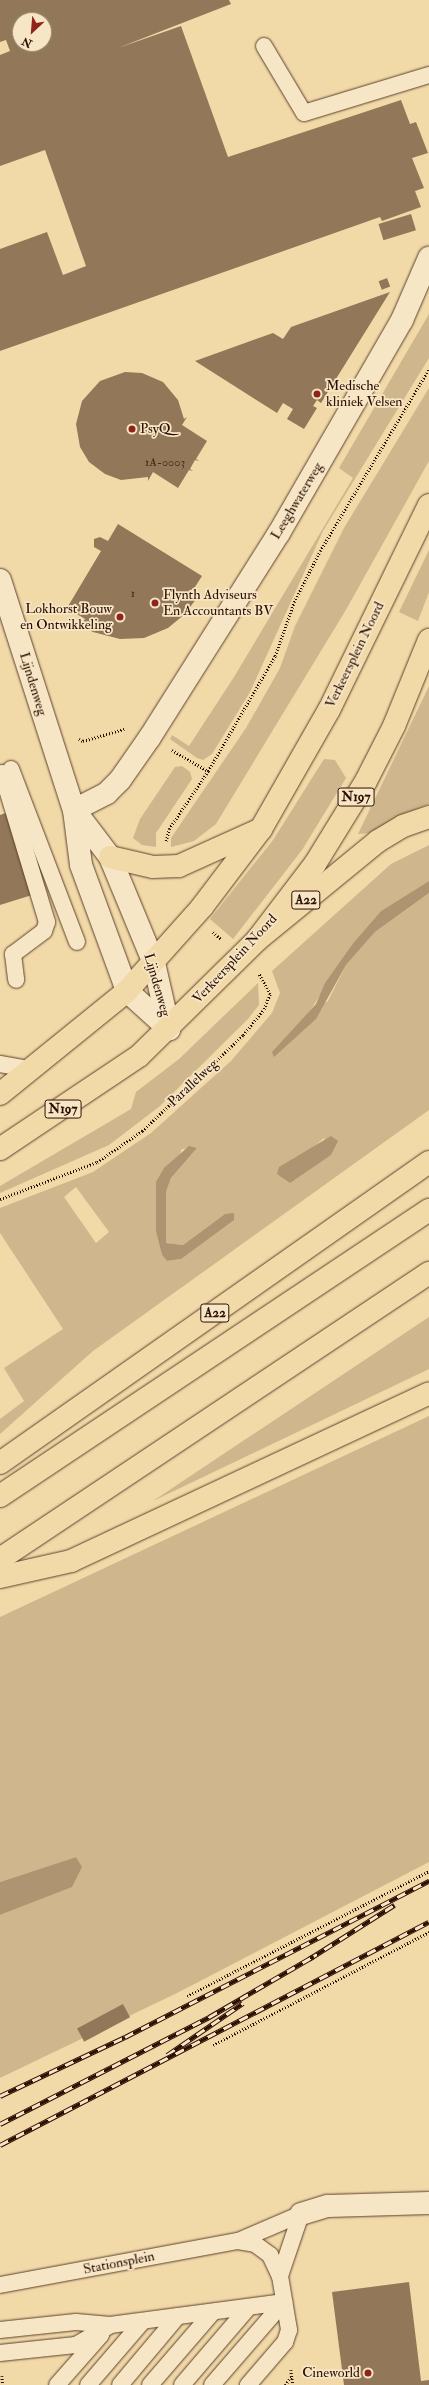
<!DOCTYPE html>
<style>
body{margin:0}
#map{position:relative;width:429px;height:2385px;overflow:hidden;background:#f1d9a8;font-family:"IM FELL Double Pica",serif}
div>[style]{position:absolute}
.green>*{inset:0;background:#d0b68c}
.water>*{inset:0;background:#ae9470}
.building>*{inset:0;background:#927858;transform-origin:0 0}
.path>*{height:2.5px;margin-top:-1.25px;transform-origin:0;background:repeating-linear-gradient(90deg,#2c0e02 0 1px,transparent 0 3px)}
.roads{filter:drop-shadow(0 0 1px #5d412c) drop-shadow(0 0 1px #5d412c)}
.lane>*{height:16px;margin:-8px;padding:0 8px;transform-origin:8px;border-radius:8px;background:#f6e6c6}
.street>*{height:22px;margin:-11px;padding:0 11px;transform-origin:11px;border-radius:11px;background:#f6e6c6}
.secondary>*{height:22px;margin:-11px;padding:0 11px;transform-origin:11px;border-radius:11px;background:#f6e6c6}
.primary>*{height:22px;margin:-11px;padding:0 11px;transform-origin:11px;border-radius:11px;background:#f1d9a8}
.highway>*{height:22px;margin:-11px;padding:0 11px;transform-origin:11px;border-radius:11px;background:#f1d9a8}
.rail>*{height:4.5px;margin-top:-2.25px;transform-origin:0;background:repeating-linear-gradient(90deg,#f6e6c6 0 9px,#2c0e02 0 18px);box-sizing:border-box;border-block:1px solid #2c0e02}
.dots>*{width:11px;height:11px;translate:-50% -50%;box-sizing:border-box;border:2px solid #f6e6c6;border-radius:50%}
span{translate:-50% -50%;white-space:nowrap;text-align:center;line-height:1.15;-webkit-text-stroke:3.5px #f6e6c6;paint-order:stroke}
.number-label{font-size:12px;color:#462818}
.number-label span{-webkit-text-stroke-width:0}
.shield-label span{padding:1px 3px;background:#f6e6c6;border:1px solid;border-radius:3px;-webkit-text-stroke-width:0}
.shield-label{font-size:13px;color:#2c0e02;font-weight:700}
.poi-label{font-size:14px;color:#2c0e02}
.left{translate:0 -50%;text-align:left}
.right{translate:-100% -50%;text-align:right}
.street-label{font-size:14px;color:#2c0e02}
.north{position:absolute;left:12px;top:12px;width:40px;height:40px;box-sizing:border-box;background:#f6e6c6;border:1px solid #a59078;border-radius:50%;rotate:206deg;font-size:11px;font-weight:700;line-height:16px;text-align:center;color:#2c0e02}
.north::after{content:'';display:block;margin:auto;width:14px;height:18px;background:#8f2418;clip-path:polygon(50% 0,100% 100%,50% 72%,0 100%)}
</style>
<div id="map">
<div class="green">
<div style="clip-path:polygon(429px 314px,429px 358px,323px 531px,250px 692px,212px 754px,203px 760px,197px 758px,170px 739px,172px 735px,189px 746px,234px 677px,353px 478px,339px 468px)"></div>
<div style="clip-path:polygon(429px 388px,429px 461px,347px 608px,216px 824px,194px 841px,171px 847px,171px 838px,246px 728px,280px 668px,295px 626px,344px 528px)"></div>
<div style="clip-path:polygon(429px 550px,429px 592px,418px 621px,399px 612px)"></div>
<div style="clip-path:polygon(429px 686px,429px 804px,394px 818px,371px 833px,358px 834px)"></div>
<div style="clip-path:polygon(324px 759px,335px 760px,346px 778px,302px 850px,233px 939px,210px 919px,273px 840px)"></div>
<div style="clip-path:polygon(182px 766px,190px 772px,192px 779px,156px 833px,156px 847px,142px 845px,133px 838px,140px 819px,175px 767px)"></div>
<div style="clip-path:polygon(evenodd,429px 845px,429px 881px,381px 911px,354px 942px,308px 1014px,328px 1001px,346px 965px,375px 932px,429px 893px,429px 1110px,93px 1351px,0 1434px,0 1419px,24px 1401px,4px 1368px,63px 1329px,0 1233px,0 1208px,93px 1172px,151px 1133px,231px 1061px,272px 1013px,280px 993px,272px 971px,391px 864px,429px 845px,324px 1138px,331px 1155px,293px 1179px,292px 1159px,307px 1153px,324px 1138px,429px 845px,197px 1148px,171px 1178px,166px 1192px,166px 1243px,183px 1245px,225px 1214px,181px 1259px,167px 1261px,162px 1255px,156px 1232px,156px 1210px,182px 1149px,197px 1148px,429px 845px,76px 1187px,109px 1232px,96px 1243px,64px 1197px,76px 1187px)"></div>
<div style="clip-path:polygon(258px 983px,259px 1005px,248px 1019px,160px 1106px,109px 1145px,0 1193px,0 1186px,131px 1109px,136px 1092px,179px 1059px)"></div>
<div style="clip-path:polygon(429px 1317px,429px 1369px,153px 1501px)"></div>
<div style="clip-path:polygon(429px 1416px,429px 1862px,177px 1993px,0 2078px,0 1915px,66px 1889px,76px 1857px,0 1882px,0 1617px)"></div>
</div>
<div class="water">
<div style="clip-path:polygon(429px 881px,429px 893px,375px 932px,346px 965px,316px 1019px,274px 1057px,272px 1052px,316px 1004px,325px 983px,354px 942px,381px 911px)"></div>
<div style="clip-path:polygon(331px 1136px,338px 1141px,331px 1155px,290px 1183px,277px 1174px,279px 1167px)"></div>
<div style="clip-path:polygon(189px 1146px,197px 1148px,171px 1178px,166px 1192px,166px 1243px,183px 1245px,225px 1214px,234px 1213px,234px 1220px,181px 1259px,167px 1261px,162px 1255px,156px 1232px,156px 1182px,164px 1168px)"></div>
<div style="clip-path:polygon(76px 1857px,82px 1867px,72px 1887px,0 1915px,0 1882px)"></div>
</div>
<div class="building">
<div style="clip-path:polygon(evenodd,0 0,229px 0,231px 4px,118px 48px,181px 26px,228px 157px,401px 100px,410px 124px,416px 122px,428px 153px,412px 158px,424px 188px,415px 191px,421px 207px,382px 221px,380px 217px,0 351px,0 249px,47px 232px,63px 275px,86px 266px,45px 150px,0 166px,0 55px,10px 51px,6px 40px,0 42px,0 0,20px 20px,44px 20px,44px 44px,20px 44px,20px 20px)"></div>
<div style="left:411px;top:214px;width:17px;height:34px;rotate:73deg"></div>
<div style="left:387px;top:278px;width:9px;height:9px;rotate:69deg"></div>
<div style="clip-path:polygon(390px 292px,321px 403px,317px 400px,313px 406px,317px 408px,304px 429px,287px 419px,293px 409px,283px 403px,277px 413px,195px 361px,273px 333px,283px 339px,291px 327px)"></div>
<div style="clip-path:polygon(125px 372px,142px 373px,163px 382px,178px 400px,184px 419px,187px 417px,182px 425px,207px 441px,196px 459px,199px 461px,195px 460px,190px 469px,193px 471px,189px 470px,178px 488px,153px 472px,148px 481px,148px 477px,121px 480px,105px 474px,89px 462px,80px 447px,76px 424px,82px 401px,100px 381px)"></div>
<div style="clip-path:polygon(118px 524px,202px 576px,190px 595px,196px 599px,185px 614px,168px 628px,144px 638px,120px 639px,93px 632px,81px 626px,85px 619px,67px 608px,101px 551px,94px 547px,94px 539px,100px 537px,108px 541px)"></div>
<div style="clip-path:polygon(12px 811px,32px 895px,0 905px,0 815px)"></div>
<div style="left:123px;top:2004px;width:15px;height:52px;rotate:62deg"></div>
<div style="clip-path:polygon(409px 2282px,421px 2381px,429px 2380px,429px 2385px,344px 2385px,332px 2292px)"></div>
</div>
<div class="path">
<div style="left:79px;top:739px;width:4px;rotate:27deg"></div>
<div style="left:83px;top:741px;width:43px;rotate:-16.3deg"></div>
<div style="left:172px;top:750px;width:42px;rotate:30.3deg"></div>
<div style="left:166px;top:841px;width:12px;rotate:-76deg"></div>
<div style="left:169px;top:829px;width:70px;rotate:-56.1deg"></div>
<div style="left:208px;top:771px;width:133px;rotate:-59.8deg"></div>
<div style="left:275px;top:656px;width:57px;rotate:-70.6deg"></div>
<div style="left:294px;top:602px;width:57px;rotate:-63deg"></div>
<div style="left:320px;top:551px;width:212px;rotate:-59.1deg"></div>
<div style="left:213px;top:932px;width:11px;rotate:41deg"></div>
<div style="left:0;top:1199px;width:104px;rotate:-20.9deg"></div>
<div style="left:97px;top:1162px;width:55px;rotate:-34.6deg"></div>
<div style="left:142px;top:1131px;width:139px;rotate:-43.5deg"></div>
<div style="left:243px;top:1035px;width:33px;rotate:-51deg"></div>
<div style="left:264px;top:1009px;width:16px;rotate:-68deg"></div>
<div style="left:270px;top:994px;width:23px;rotate:-119deg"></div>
<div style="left:187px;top:1996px;width:272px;rotate:-27.3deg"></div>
<div style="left:213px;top:2045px;width:244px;rotate:-27.6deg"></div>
<div style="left:291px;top:2370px;width:15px;rotate:82deg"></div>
<div style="left:2px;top:2376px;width:9px;rotate:84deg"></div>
<div style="left:285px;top:2385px;width:10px;rotate:-53deg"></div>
</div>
<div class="roads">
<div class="lane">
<div style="left:264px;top:46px;width:78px;rotate:59.2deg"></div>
<div style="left:304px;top:113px;width:131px;rotate:-16.9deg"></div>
<div style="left:11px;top:769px;width:185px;rotate:69.1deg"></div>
<div style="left:2px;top:773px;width:156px;rotate:73.2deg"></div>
<div style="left:47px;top:922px;width:9px;rotate:108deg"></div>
<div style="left:44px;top:931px;width:39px;rotate:143deg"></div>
<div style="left:13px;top:954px;width:26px;rotate:83deg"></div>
<div style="left:0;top:1064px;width:34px;rotate:10deg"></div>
<div style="left:238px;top:2241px;width:17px;rotate:10deg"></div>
<div style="left:255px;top:2244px;width:19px;rotate:36deg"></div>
<div style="left:270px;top:2255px;width:23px;rotate:65deg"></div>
<div style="left:280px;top:2276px;width:55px;rotate:80.5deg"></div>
<div style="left:289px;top:2330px;width:13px;rotate:108deg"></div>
<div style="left:285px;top:2342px;width:57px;rotate:130.7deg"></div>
<div style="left:280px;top:2276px;width:65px;rotate:-71.3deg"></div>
<div style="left:0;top:2285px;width:242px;rotate:-10.5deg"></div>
<div style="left:238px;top:2241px;width:69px;rotate:-23.2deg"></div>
<div style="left:0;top:2330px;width:76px;rotate:-6deg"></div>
<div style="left:76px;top:2322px;width:34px;rotate:5deg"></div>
<div style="left:110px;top:2325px;width:176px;rotate:-7.5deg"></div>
<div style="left:0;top:2353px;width:76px;rotate:-6deg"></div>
<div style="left:76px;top:2345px;width:39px;rotate:-30deg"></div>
<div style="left:57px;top:2385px;width:67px;rotate:-48.7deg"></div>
<div style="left:88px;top:2385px;width:84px;rotate:-49.3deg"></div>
<div style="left:120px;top:2385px;width:90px;rotate:-50deg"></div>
<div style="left:150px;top:2385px;width:96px;rotate:-49.2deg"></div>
<div style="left:182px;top:2385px;width:101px;rotate:-49.4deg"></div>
<div style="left:212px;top:2385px;width:110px;rotate:-49.1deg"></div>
</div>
<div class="street">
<div style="left:74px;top:810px;width:37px;rotate:-27deg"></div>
<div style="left:107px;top:793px;width:18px;rotate:-45deg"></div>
<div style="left:120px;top:780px;width:52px;rotate:-55.1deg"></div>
<div style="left:150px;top:737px;width:241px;rotate:-57.7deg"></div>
<div style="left:279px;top:533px;width:246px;rotate:-60deg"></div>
<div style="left:402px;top:320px;width:68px;rotate:-66.5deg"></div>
<div style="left:301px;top:2214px;width:28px;rotate:-17deg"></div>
<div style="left:328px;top:2206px;width:101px;rotate:-1.7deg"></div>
</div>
<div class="secondary">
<div style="left:0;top:580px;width:242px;rotate:72.2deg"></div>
<div style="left:74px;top:810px;width:55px;rotate:82.7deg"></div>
<div style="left:81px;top:865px;width:134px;rotate:69.9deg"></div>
<div style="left:127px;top:991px;width:57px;rotate:42.1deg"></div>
<div style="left:75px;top:811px;width:58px;rotate:52.7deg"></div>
<div style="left:110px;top:857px;width:115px;rotate:67.5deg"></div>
<div style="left:154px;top:963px;width:68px;rotate:77.2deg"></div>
</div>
<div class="primary">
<div style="left:110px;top:857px;width:44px;rotate:13.1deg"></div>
<div style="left:153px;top:867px;width:26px;rotate:-2deg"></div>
<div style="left:179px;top:866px;width:90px;rotate:-24.3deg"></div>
<div style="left:0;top:1094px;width:164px;rotate:-39deg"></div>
<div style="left:127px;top:991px;width:113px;rotate:-48.2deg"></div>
<div style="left:202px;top:907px;width:98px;rotate:-52.9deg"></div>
<div style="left:261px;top:829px;width:137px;rotate:-60.3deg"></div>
<div style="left:329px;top:710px;width:228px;rotate:-64deg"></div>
<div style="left:0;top:1149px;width:167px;rotate:-33.8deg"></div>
<div style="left:139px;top:1056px;width:165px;rotate:-44.5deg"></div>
<div style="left:257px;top:940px;width:96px;rotate:-52.7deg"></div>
<div style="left:315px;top:864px;width:97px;rotate:-58.4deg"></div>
<div style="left:366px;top:781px;width:62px;rotate:-63deg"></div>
<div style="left:394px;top:726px;width:93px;rotate:-67.9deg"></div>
</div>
<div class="highway">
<div style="left:257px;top:940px;width:156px;rotate:-39.3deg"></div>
<div style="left:378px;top:841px;width:29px;rotate:-31deg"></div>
<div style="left:403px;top:826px;width:28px;rotate:-19deg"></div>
<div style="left:0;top:1463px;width:524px;rotate:-35.05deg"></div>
<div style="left:0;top:1496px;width:516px;rotate:-33.69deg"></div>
<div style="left:0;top:1559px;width:516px;rotate:-33.69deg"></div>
<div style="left:0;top:1577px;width:73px;rotate:-12.7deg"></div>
<div style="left:71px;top:1561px;width:395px;rotate:-25.1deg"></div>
</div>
</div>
<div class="rail">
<div style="left:309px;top:1959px;width:101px;rotate:-32.4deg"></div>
<div style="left:167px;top:2055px;width:92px;rotate:-34.4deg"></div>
<div style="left:0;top:2096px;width:138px;rotate:-25.3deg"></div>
<div style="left:125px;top:2037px;width:342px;rotate:-27.2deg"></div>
<div style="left:0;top:2124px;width:235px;rotate:-27.1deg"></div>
<div style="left:209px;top:2017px;width:121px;rotate:-30.2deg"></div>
<div style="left:0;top:2145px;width:483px;rotate:-27.5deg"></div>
</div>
<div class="dots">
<div style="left:317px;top:394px;background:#8f2418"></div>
<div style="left:132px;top:429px;background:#8f2418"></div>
<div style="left:155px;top:603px;background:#8f2418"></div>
<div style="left:120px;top:617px;background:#8f2418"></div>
<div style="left:368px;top:2373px;background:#8f2418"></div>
</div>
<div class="number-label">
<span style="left:165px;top:463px">1A-0003</span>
<span style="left:133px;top:594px">1</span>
</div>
<div class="shield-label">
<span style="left:356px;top:797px">N197</span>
<span style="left:306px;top:900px">A22</span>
<span style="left:63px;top:1109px">N197</span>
<span style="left:215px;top:1313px">A22</span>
</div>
<div class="poi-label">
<span class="left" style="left:326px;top:394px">Medische<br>kliniek Velsen</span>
<span class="left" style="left:140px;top:429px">PsyQ</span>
<span class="left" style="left:163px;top:603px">Flynth Adviseurs<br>En Accountants BV</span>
<span class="right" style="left:112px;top:617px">Lokhorst Bouw<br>en Ontwikkeling</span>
<span class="right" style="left:360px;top:2373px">Cineworld</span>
</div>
<div class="street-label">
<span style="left:297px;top:501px;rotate:-59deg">Leeghwaterweg</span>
<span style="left:355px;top:655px;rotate:-64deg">Verkeersplein Noord</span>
<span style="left:33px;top:684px;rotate:73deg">Lijndenweg</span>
<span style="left:235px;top:959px;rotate:-47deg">Verkeersplein Noord</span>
<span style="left:157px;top:985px;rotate:74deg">Lijndenweg</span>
<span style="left:193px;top:1083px;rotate:-43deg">Parallelweg</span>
<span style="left:119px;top:2263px;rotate:-11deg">Stationsplein</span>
</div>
<div class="north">N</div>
</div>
